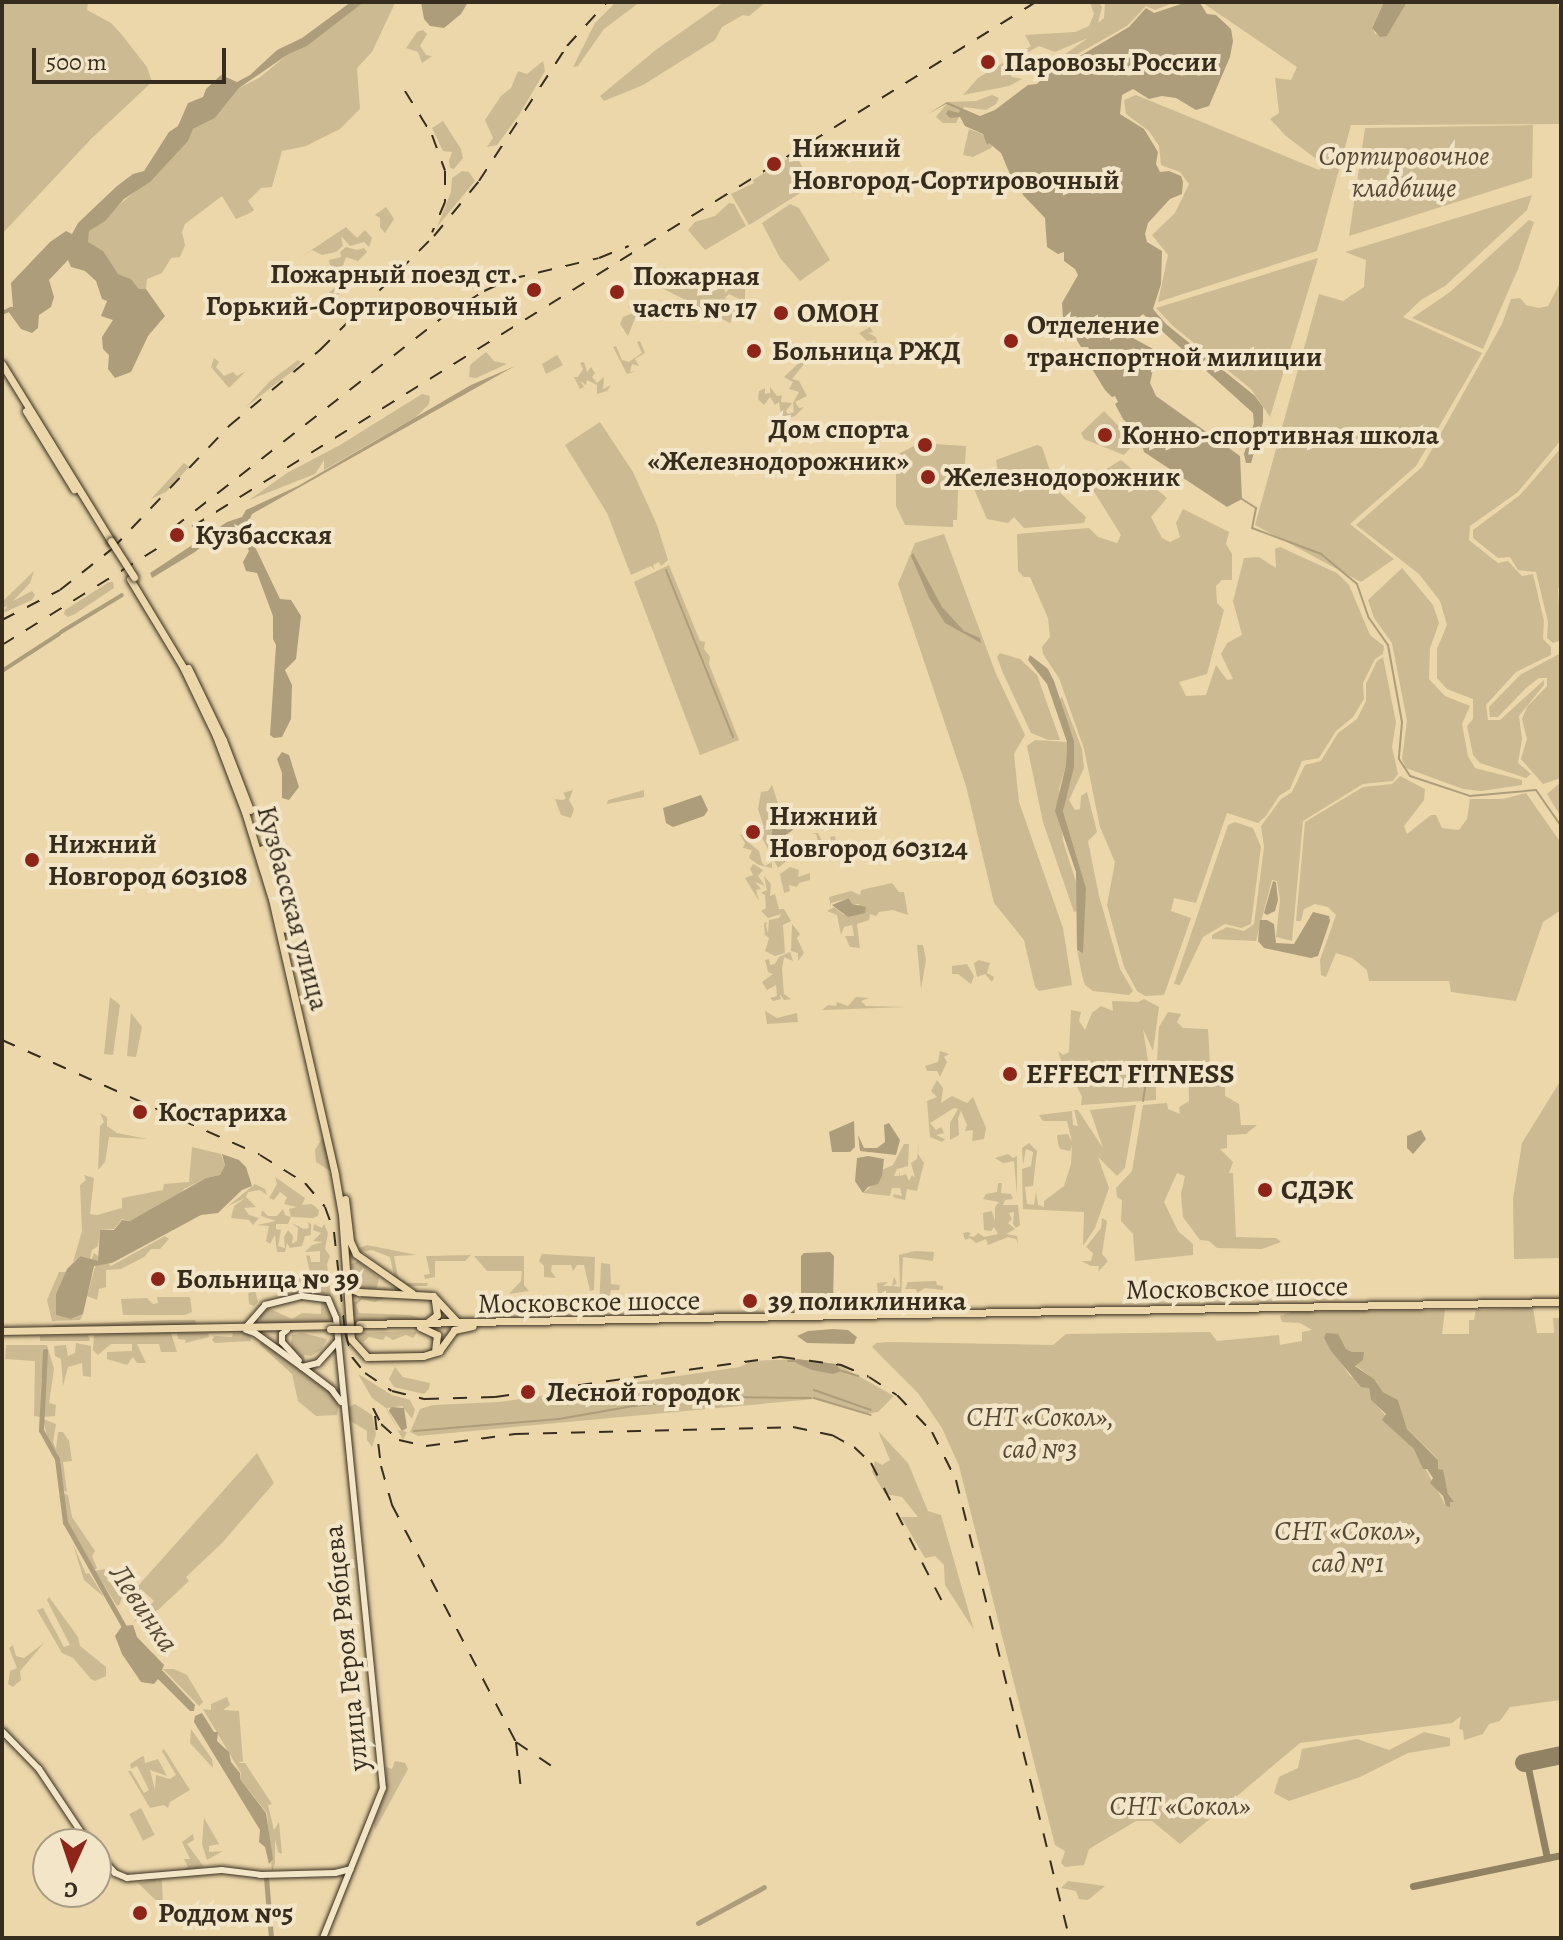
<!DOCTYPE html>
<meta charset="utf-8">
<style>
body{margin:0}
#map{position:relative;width:1563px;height:1940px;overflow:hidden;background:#ebd7aa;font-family:Alegreya,serif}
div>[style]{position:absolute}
.green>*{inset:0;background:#ccba92;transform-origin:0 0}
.water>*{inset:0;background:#ae9d7b}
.stream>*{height:2px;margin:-1px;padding:0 1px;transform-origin:1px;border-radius:1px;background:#ae9d7b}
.canal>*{height:4px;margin:-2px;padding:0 2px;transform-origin:2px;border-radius:2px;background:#ae9d7b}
.river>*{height:5px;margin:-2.5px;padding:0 2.5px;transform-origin:2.5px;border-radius:2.5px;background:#ae9d7b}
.taxiway>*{height:7px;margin:-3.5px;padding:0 3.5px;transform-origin:3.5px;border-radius:3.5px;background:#918264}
.runway>*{height:18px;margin:-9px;padding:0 9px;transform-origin:9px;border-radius:9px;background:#918264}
.roads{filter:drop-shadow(0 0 2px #372d1f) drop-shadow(0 0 2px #372d1f)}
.secondary>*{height:6px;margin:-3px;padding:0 3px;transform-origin:3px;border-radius:3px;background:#f2e5c8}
.primary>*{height:7px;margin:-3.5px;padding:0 3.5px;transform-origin:3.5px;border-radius:3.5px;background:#ebd7aa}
.rail>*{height:2px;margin-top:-1px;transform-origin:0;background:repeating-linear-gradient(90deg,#372d1f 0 14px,transparent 0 28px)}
.bridges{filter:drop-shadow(0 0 2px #372d1f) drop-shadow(0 0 2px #372d1f)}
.primary-bridge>*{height:7px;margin:-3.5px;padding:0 3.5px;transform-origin:3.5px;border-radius:3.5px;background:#ebd7aa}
.dots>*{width:22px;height:22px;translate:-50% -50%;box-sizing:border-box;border:4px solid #f2e5c8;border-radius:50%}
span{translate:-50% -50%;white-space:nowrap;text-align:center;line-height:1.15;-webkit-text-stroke:8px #f2e5c8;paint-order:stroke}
.poi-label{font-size:28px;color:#372d1f;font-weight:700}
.left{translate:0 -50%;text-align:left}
.right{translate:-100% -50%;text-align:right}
.park-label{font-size:28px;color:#554936;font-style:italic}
.street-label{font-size:28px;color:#372d1f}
.water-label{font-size:30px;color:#554936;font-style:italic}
.frame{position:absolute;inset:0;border:4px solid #372d1f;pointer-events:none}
.north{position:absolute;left:32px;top:1828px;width:80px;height:80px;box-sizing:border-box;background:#f2e5c8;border:2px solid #a79b84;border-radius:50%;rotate:183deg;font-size:22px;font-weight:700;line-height:32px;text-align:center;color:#372d1f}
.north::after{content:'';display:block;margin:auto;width:28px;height:36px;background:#8f2418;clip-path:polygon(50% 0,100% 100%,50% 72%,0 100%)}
.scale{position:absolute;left:32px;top:48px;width:194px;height:36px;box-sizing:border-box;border:4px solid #372d1f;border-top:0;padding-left:10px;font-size:24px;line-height:28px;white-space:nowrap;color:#372d1f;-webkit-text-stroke:6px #f2e5c8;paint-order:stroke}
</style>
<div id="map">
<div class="green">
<div style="clip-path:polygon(2px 2px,88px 2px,87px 10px,111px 23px,122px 35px,147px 67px,152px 82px,91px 139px,2px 234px)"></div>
<div style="clip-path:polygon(364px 2px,395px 3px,372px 52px,357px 68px,360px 109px,340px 129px,306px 146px,282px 151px,272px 187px,261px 188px,248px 201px,254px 210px,250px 213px,236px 219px,222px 196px,185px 224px,182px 232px,185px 245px,180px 257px,171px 258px,162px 273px,147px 279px,146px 289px,139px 289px,131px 279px,118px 274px,88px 242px,88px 231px,144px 184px,193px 129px,215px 118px,239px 88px,259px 78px,287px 55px,307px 46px)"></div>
<div style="clip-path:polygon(616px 2px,640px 2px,604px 29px,578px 66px,573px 67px,595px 23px)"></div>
<div style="clip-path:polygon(724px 2px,766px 2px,749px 16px,743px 15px,722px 27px,715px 40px,643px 85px,604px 101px,600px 96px,657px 49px)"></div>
<div style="clip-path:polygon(1090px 2px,1099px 2px,1102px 7px,1098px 23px,1104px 18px,1105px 2px,1175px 2px,1155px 10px,1146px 6px,1127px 26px,1074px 56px,1061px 57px,1088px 38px,1055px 52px,1039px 46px,1007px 64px,1006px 69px,1012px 77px,1022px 79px,1009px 86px,963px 95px,978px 78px,1031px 46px,1025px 35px,1075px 32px,1089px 26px,1094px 14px)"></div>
<div style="clip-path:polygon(1195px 2px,1384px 2px,1372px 27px,1375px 34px,1387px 36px,1407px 2px,1557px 2px,1561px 16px,1561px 124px,1351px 125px,1317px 251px,1158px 302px,1168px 255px,1152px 235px,1175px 213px,1189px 184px,1180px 172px,1161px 165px,1159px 146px,1149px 131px,1126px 114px,1124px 100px,1136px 95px,1319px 170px,1324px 165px,1286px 136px,1270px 119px,1279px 113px,1275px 78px,1291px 80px,1297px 67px,1203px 3px)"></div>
<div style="clip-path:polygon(423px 30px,427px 34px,420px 46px,426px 55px,432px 56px,422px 63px,418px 52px,406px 48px,417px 32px)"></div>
<div style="clip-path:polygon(543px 61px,545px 71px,519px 115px,497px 145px,487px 147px,493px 138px,485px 120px,501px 96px,511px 88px,518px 71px,527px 74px)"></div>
<div style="clip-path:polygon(992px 95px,999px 98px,996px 104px,986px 110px,964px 107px,956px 123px,943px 123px,936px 117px,948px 102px,976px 101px)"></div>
<div style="clip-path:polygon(443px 121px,461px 149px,463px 158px,454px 169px,450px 168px,449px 161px,452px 152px,443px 151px,432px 128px)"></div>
<div style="clip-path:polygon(1533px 125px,1532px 178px,1349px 236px,1365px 128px)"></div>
<div style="clip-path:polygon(969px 129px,982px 134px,993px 145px,991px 148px,973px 157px,963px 155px)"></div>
<div style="clip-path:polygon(795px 154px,813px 185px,749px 225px,731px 194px,754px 183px,753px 180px)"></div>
<div style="clip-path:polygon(462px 171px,469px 172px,475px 181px,437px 227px,451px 192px,452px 178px)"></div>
<div style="clip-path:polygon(1532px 195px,1527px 210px,1445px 286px,1421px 300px,1403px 317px,1482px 353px,1416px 466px,1350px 524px,1394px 559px,1361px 582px,1255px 525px,1319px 294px,1343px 301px,1364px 287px,1366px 260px,1345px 252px)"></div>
<div style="clip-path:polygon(729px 203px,734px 204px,746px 226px,705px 250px,688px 230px,695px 222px,715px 216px)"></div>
<div style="clip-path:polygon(790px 204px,799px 208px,830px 260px,800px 281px,780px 258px,762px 223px)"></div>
<div style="clip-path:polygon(386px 207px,394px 219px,385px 233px,380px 227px,380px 218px,375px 215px)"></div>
<div style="clip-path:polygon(1529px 220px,1534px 222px,1518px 269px,1483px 349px,1412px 318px,1450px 292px)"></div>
<div style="clip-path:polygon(346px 227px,357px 238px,365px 230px,372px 238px,369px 247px,364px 242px,350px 246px,341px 236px,343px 246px,336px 252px,322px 255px,312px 250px,292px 263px)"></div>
<div style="clip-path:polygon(346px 247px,357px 250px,364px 248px,367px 252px,358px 261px,346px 257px,343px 266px,337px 268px,330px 265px,329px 260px,341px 257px,340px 252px)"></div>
<div style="clip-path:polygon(1318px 258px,1270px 417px,1251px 389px,1173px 326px,1156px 308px)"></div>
<div style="clip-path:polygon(682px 271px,686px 282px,700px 289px,702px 277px,711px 276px,724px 283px,725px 293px,732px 286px,739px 286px,739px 282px,745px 285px,745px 302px,729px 294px,725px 298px,747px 313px,730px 323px,660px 287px)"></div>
<div style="clip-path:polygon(347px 276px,351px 280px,347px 288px,317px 309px,316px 305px)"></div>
<div style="clip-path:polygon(1561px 281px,1561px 440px,1518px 492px,1470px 526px,1469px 540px,1498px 563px,1508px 561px,1522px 576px,1533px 574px,1544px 621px,1543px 639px,1551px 647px,1551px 655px,1516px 672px,1486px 705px,1488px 720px,1500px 720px,1544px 680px,1544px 685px,1519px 716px,1522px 739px,1518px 763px,1531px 774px,1526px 778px,1480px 763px,1473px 755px,1467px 726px,1473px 719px,1473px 699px,1447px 689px,1437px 678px,1437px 649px,1447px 625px,1440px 601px,1419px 574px,1356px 525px,1422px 467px,1502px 324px,1511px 299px,1520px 298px,1526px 305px,1539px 308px,1548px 306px)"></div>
<div style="clip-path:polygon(634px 303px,646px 318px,640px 313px,636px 316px,628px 336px,620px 324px,623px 317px,633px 313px,628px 306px)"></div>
<div style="clip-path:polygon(870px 327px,873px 332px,868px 333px,876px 337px,879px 352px,869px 360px,870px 364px,867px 361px,862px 363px,858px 355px,876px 340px,867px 341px,859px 333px)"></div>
<div style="clip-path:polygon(640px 341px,645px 353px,635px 359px,639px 366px,632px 364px,630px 372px,637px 371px,627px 374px,613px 347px,616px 346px,622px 360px,629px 362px,642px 353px,637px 342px)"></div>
<div style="clip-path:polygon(486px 352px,494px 361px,507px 364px,476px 378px,469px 377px,470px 365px)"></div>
<div style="clip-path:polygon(557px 355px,563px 365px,546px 374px,542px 364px)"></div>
<div style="clip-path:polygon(806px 356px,809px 358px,792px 379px,799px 381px,807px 396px,795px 402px,799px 408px,804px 407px,795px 416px,782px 420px,779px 402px,775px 405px,770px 397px,764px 405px,758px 399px,759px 391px,765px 388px,765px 394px,770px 393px,770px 387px,777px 396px,782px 395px,781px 402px,792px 403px,786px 411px,788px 414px,794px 412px,793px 403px,799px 392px,789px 389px,793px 382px,784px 377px)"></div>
<div style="clip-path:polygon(214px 358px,219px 362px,216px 367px,224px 376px,233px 372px,237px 376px,246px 371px,229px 388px,211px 367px)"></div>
<div style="clip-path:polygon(298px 360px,301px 362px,294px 370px,246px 407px,270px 381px)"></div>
<div style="clip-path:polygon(584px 362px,587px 372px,591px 367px,595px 373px,592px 377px,597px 383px,604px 377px,603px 389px,611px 385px,607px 391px,597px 394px,597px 385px,587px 380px,586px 385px,580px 381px,584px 387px,580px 389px,574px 377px,578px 377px,583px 369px,580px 363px)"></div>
<div style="clip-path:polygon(422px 394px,430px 396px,429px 404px,416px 417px,324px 470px,324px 460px,315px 474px,249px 500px,287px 473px,340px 445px)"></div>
<div style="clip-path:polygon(1104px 411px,1135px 443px,1124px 455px,1084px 439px,1081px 433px)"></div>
<div style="clip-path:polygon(600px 422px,633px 472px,657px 525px,668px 560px,661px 566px,659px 562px,653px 565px,655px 570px,651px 566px,631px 575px,607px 513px,565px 445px)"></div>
<div style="clip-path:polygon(930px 438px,935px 444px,966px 446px,965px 465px,959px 466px,957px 520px,953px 520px,953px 527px,905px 525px,896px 506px,896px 455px)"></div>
<div style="clip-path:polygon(1037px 445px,1042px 447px,1056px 489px,1086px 517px,1084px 523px,1024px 528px,1014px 517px,1008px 523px,987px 519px,974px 489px,978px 473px,982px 479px,998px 471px,996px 460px)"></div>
<div style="clip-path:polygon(1561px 448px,1561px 583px,1558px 589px,1561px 640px,1553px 643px,1547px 638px,1548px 622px,1536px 572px,1518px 570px,1510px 557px,1498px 558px,1473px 538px,1473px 530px,1520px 495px)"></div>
<div style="clip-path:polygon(1121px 460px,1167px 498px,1151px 517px,1162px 538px,1170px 542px,1180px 537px,1176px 523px,1183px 509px,1229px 532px,1226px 544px,1232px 554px,1232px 580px,1222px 580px,1216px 586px,1217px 603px,1224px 610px,1207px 674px,1179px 682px,1186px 696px,1206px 695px,1216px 665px,1227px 680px,1233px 679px,1221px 654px,1227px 643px,1242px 635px,1233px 601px,1244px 558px,1259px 557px,1276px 568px,1275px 549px,1280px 547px,1337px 573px,1349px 585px,1370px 635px,1384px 646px,1383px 654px,1375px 659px,1363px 683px,1364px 699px,1353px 717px,1336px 731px,1319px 758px,1302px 761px,1290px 789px,1279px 796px,1266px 816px,1258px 823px,1227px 813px,1196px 903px,1174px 898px,1171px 911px,1191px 918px,1164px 995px,1145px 996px,1137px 991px,1124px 967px,1107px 905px,1115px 862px,1100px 827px,1084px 749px,1059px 678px,1043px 654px,1042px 647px,1050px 637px,1048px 618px,1030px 577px,1024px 577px,1018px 571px,1017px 534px,1089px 528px,1098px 537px,1117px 543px,1121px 535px,1093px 490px,1103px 471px)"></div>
<div style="clip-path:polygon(184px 463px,189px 467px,181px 476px,166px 492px,151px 499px)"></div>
<div style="clip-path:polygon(944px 534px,996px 674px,1025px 735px,1014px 754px,1019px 802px,1063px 928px,1072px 985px,1039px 991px,1035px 987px,1024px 940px,994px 903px,966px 786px,898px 584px,915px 543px)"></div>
<div style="clip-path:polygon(669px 565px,700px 641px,705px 642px,704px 649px,710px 657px,709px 664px,739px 740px,700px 755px,634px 582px)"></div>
<div style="clip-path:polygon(1402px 568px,1433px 605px,1439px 623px,1430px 648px,1429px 679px,1445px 696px,1470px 706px,1462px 724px,1468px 756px,1475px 768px,1522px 780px,1522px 785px,1481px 791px,1463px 789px,1406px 768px,1402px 759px,1407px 721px,1392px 643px,1374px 618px,1368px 600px)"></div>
<div style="clip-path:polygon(34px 571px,30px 583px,13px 601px,32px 591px,35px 595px,32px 600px,3px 613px,7px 606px,2px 608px,2px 602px)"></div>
<div style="clip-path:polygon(109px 582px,113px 582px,114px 588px,75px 614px,68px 617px,64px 614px,65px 610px)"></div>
<div style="clip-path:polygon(1000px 653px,1020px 659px,1037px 675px,1060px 740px,1048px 740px,1031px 733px,1003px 673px,997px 657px)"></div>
<div style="clip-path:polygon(1561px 653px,1561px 778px,1543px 784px,1521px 759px,1527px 739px,1522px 719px,1527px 707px,1547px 686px,1547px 678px,1539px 678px,1526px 688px,1498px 717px,1490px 717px,1489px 707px,1520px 675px)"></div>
<div style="clip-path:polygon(1383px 657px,1396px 722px,1392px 747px,1398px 774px,1393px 781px,1363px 784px,1303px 821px,1292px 941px,1276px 937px,1280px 900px,1277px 881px,1272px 880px,1256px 941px,1212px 939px,1212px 935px,1227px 927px,1244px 931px,1254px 924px,1264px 847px,1261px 826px,1281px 799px,1292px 792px,1305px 765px,1321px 761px,1338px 733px,1357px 719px,1366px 701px,1366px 684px,1377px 661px)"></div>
<div style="clip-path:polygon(1062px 697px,1082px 749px,1084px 768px,1069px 800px,1075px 810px,1080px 809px,1081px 796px,1087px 792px,1097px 832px,1088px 841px,1099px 896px,1120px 969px,1133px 991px,1129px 995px,1093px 991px,1085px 985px,1082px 975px,1077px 950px,1079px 953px,1086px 888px,1063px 811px,1074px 741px,1059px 700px)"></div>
<div style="clip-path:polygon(1035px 740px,1067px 742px,1066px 765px,1059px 790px,1063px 841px,1078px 888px,1077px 911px,1074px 912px,1043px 822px,1027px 746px)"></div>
<div style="clip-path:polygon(1400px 776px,1425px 789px,1424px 800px,1404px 826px,1407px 834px,1431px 815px,1436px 815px,1442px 828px,1459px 830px,1467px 819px,1470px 799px,1503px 799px,1526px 793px,1561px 843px,1561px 910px,1543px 922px,1516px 1001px,1451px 992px,1449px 981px,1369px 981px,1367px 970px,1352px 958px,1336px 953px,1326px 977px,1321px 975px,1320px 960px,1336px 915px,1328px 907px,1315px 904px,1304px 909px,1301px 921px,1296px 921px,1305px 822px,1363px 787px,1392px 784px)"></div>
<div style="clip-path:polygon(1561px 782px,1561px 817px,1547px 794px)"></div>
<div style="clip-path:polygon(772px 785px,781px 812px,773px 815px,780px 860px,784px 863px,778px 868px,762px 838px,760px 827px,764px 827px,758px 809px,761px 792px,768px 791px)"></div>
<div style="clip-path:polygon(573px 790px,569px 800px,574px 809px,571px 818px,561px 815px,555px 799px,563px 800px,566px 798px,563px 793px)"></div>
<div style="clip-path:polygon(644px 790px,644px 797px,607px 804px,608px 800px)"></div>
<div style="clip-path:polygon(1235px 822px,1253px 828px,1261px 847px,1251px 924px,1241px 928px,1225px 924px,1203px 937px,1180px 985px,1174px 984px,1228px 825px)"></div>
<div style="clip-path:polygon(748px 832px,747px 841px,759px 851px,762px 863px,765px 866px,772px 862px,772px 868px,759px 865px,749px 858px,752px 850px,743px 848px,745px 843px,740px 835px)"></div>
<div style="clip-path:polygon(811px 833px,818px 833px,822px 841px,831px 841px,830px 837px,835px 836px,836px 841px,832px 840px,832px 856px,822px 858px,820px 850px,807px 851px,805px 844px,811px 846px,818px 842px,816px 834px)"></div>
<div style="clip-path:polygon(753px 864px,763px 870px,758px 876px,765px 886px,755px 882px,761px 889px,756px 890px,759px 901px,745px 878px,753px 875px,750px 869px)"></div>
<div style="clip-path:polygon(790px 867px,799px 870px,798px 877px,810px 873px,810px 880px,799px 883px,797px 887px,789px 885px,790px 891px,784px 893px,780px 874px)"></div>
<div style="clip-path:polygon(764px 876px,771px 884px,770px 896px,775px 894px,779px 909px,784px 909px,791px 921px,783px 925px,785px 953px,775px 956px,765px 951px,769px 938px,765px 935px,764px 923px,767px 922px,766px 926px,768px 933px,769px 920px,779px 918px,781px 914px,768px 918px,761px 911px,766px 908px,765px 895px,761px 893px,767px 890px)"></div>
<div style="clip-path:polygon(892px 883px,899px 892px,904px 892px,908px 915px,893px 910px,879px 912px,876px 916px,870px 914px,869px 920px,857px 924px,860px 948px,850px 947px,845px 936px,854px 936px,852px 925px,844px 927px,841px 935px,837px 915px,827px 911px,834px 907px,844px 915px,860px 904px,851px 904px,850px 898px,831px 903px,831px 908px,829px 897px,851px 891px,860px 895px,861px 890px)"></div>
<div style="clip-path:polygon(792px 924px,800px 934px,797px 938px,804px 953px,798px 961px,798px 953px,791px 951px)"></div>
<div style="clip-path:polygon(917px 945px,923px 945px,926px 960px,921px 989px)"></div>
<div style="clip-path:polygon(790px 952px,793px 961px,784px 957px,782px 969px,784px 994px,791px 999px,784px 1000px,780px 994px,781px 999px,773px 1001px,770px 998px,777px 996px,776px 985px,767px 990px,762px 982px,773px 974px,768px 972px,765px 960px,769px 959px,770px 965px,775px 964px,779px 957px)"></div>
<div style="clip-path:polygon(979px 960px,990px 963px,987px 973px,994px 977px,992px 982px,985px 974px,977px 977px,974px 963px)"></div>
<div style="clip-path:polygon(967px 964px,974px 976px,971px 984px,958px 974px,952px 974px,952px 966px)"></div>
<div style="clip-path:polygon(110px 997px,120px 1005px,113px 1055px,104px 1054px)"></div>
<div style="clip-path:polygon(856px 997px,869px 998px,861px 1001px,866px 1006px,906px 1007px,822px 1010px,828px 1005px,836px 1006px,837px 1002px,848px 1006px)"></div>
<div style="clip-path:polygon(1144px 999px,1159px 1007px,1153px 1051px,1143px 1029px,1149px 1067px,1156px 1070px,1156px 1100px,1081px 1105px,1082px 1097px,1066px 1064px,1069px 1085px,1041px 1088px,1039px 1079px,1044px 1069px,1064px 1070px,1058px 1051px,1063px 1055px,1069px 1052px,1071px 1010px,1081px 1012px,1079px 1021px,1085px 1030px,1092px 1013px,1101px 1006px,1113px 1011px,1112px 1001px,1138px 1002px)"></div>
<div style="clip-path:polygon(765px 1011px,777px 1018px,797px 1013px,798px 1022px,767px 1024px)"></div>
<div style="clip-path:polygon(1168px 1012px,1181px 1014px,1177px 1022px,1183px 1028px,1208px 1029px,1211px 1083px,1225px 1084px,1225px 1096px,1239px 1104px,1241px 1125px,1257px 1125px,1246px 1134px,1227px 1135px,1227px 1148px,1220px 1149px,1233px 1162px,1229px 1173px,1233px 1173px,1236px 1237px,1276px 1238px,1281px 1242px,1262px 1249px,1217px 1248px,1209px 1241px,1200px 1240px,1183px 1217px,1181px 1194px,1185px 1176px,1177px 1173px,1164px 1202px,1178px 1231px,1193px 1244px,1193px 1255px,1135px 1261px,1133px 1234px,1121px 1221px,1122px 1200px,1117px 1197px,1116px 1188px,1132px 1171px,1143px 1105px,1167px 1103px,1168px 1109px,1180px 1114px,1179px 1107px,1189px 1101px,1188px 1062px,1157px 1060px,1159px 1027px)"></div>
<div style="clip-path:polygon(131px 1013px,142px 1027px,136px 1057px,127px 1056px)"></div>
<div style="clip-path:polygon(940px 1051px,949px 1054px,944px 1057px,947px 1062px,940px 1077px,937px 1071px,927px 1071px,925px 1066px,938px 1062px)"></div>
<div style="clip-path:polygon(937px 1080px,943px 1088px,941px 1103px,952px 1096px,967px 1103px,973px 1097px,986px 1128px,984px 1139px,972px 1141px,973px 1130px,965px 1131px,967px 1125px,961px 1111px,958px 1118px,959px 1135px,950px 1140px,950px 1123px,958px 1109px,954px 1108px,930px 1123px,936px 1130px,941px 1127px,944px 1133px,936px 1135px,945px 1139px,942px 1142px,930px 1137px,927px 1101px,937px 1097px,931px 1091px)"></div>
<div style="clip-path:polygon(1561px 1080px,1561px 1258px,1514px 1259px,1513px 1199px,1522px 1143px)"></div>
<div style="clip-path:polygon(1136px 1105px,1125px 1168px,1117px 1176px,1098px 1157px,1109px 1188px,1095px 1228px,1083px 1246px,1084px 1212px,1023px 1209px,1022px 1169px,1031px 1166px,1033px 1152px,1026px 1149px,1023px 1165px,1022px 1148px,1029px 1143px,1037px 1151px,1033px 1186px,1025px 1187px,1027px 1204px,1034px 1205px,1036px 1191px,1038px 1205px,1044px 1207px,1044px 1201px,1064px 1186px,1071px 1164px,1072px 1145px,1070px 1151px,1060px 1149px,1058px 1143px,1057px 1135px,1068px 1134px,1072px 1142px,1067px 1121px,1043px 1121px,1039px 1115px,1072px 1111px,1073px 1125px,1078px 1126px,1074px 1110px,1078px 1110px,1103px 1148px,1090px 1110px)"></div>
<div style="clip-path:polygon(100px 1113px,107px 1117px,107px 1126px,117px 1133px,148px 1139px,109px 1137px,105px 1162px,98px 1170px,100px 1126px,104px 1122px)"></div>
<div style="clip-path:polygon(323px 1137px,332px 1170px,330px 1171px,316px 1162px,315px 1150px)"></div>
<div style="clip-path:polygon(919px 1141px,918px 1154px,924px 1163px,917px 1191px,907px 1189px,905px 1200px,893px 1197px,894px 1194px,902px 1196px,900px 1188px,892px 1188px,890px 1196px,863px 1193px,879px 1180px,882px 1170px,893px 1165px,904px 1144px,909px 1144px,908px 1166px,897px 1169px,894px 1176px,899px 1176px,899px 1171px,900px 1176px,906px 1174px,909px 1181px,912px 1175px,915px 1178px,911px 1163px,917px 1159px)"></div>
<div style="clip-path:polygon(192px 1147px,221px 1154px,225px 1165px,220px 1175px,206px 1178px,184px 1189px,178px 1197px,130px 1221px,122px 1219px,114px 1229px,100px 1230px,98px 1246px,92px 1250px,90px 1259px,80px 1256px,73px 1262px,82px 1231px,80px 1185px,86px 1180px,84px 1175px,94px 1178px,90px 1214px,97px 1215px,122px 1208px,122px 1198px,163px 1190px,164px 1184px,189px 1182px)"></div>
<div style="clip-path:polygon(1008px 1154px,1013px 1158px,1017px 1156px,1017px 1196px,1014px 1161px,1003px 1163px,995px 1158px)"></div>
<div style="clip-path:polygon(275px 1177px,305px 1198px,302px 1205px,312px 1204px,319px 1210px,318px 1216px,313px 1218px,291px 1217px,288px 1224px,276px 1224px,276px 1229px,281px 1230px,278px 1246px,285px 1248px,284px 1237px,288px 1230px,293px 1236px,292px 1244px,297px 1241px,298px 1228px,292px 1223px,304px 1229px,309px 1228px,308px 1222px,311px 1224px,311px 1235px,305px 1236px,302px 1246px,290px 1248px,287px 1243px,285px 1252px,277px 1252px,275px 1235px,270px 1244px,266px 1241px,269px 1226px,257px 1225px,276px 1221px,261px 1216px,262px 1210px,268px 1216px,277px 1216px,283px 1209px,285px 1215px,291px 1217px,289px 1209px,297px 1207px,284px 1204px,287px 1197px,280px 1192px,274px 1200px,269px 1198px,277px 1184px)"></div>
<div style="clip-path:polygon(998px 1183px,1002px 1183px,1001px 1193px,1011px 1194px,1013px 1199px,1005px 1200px,1003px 1205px,1018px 1205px,1020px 1225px,1016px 1228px,1013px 1224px,1014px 1212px,1009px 1213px,1012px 1219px,1008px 1223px,1015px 1229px,1006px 1234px,1017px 1236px,1018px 1244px,1016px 1239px,1008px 1237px,988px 1245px,986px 1239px,976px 1243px,970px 1238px,965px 1240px,963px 1233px,968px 1232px,971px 1234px,968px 1236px,974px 1237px,978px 1233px,984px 1237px,998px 1234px,994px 1227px,991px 1231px,984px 1230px,983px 1213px,992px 1211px,995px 1222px,995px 1207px,999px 1202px,983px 1199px,986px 1194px,997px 1192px)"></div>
<div style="clip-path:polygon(255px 1184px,265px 1189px,267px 1195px,260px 1190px,248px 1192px,246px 1197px,256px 1207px,244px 1208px,249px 1215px,259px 1218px,253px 1225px,249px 1220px,231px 1218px,234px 1206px,245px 1198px,228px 1206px)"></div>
<div style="clip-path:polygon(1102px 1218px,1107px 1221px,1102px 1254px,1108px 1261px,1098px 1272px,1099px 1266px,1091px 1266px,1081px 1261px,1091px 1261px,1093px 1253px,1086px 1247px,1101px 1228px)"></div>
<div style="clip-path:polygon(314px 1224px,322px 1228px,324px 1224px,328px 1233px,325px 1249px,330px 1256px,327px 1264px,331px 1296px,280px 1297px,298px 1286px,293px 1282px,300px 1277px,301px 1270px,304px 1285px,312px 1281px,306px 1255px,310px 1256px,311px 1262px,320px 1262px,320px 1251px,305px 1252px,312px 1245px,323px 1242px,313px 1241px,321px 1233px,313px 1230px)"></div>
<div style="clip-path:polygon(165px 1236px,169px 1239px,160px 1249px,151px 1249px,144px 1257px,121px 1269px,106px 1270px,106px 1287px,99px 1289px,97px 1300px,87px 1296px,96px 1263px,91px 1260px,94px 1253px,111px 1266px)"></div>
<div style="clip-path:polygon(367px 1245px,417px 1255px,394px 1256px,398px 1277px,406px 1283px,428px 1283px,427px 1286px,406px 1286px,395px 1281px,390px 1257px,372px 1250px,361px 1252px,359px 1248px)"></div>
<div style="clip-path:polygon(915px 1251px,934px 1252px,933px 1261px,903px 1257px,901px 1300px,896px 1294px,893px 1306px,879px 1306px,878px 1301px,889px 1298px,878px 1295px,877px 1283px,888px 1282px,883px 1286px,892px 1286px,894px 1277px,897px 1283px,893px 1286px,900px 1287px,899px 1255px)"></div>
<div style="clip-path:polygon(542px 1254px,595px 1257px,594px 1290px,590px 1291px,584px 1265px,577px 1265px,573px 1271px,571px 1265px,552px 1265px,551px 1271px,556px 1278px,544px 1277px,544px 1266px,539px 1261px)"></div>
<div style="clip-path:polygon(471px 1255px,465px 1261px,435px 1261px,435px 1277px,425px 1279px,424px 1275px,430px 1274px,426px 1256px)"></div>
<div style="clip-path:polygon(474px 1256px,524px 1256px,524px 1285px,529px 1291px,509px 1294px,521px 1281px,522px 1271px,487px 1271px)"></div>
<div style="clip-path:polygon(358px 1261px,379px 1278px,377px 1288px,364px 1290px,353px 1284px,351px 1264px)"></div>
<div style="clip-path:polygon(601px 1263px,610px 1264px,611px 1284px,620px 1285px,619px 1290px,611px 1290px,606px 1309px,599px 1310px)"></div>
<div style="clip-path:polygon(59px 1272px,66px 1272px,56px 1294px,56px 1315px,72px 1319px,83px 1314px,80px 1320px,52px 1321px,47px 1300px)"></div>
<div style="clip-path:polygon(936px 1281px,937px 1285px,943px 1286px,943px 1290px,925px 1288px,917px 1293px,916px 1289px,905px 1289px,908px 1282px)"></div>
<div style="clip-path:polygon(225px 1284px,254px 1286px,258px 1302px,254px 1306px,249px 1304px,248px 1289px,222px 1288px)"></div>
<div style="clip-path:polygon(368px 1294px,387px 1298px,375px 1302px,362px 1299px,356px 1305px,359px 1313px,410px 1315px,426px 1320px,357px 1320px,353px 1316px,351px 1304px)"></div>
<div style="clip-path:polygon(928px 1294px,930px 1298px,947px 1299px,959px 1306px,931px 1306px,927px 1302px,917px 1306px,919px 1299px)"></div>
<div style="clip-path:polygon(157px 1297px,190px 1297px,192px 1312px,185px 1315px,123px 1315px,121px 1299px,147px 1298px,153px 1304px,158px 1303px)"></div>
<div style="clip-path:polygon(326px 1300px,334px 1318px,326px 1322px,260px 1324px,260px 1316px,268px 1308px,292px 1319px,302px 1313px,321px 1314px,321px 1301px)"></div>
<div style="clip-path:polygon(evenodd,1533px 1308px,1537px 1333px,1554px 1333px,1553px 1318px,1561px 1318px,1561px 1700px,1510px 1707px,1500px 1721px,1489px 1724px,1483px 1734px,1464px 1740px,1463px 1730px,1459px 1729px,1461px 1716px,1452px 1723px,1300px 1743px,1180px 1844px,1152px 1821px,1136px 1821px,1089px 1849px,1084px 1865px,1065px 1867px,1061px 1863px,1065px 1851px,1055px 1845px,959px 1466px,942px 1428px,918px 1393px,872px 1347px,876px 1343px,889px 1342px,1053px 1345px,1066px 1334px,1210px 1332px,1217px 1341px,1279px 1335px,1280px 1345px,1302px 1341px,1302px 1332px,1312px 1330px,1300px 1323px,1282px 1322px,1280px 1316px,1291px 1312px,1445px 1310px,1442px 1334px,1469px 1334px,1469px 1320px,1474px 1320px,1476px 1310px,1533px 1308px,1324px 1338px,1353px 1353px,1355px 1365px,1374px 1379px,1383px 1392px,1398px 1400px,1407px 1429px,1438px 1459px,1438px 1469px,1448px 1493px,1446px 1506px,1415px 1450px,1372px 1400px,1369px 1388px,1350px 1376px,1324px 1338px)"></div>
<div style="clip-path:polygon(169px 1320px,195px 1320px,197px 1325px,53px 1328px,53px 1325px)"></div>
<div style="clip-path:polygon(409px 1331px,417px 1332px,413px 1338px,406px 1335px,393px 1340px,386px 1336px,383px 1340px,369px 1337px,363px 1342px,358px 1337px,359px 1333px)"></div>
<div style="clip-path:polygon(171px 1333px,177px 1352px,161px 1352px,159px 1344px,137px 1344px,146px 1363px,137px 1363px,133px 1357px,127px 1365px,107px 1359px,107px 1352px,132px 1351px,132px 1344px,111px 1344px,98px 1355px,93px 1350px,94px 1335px)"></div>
<div style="clip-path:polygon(177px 1333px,208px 1333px,209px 1337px,185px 1343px,186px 1340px,178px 1339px)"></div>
<div style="clip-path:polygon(233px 1333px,250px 1332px,251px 1341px,215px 1343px,212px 1340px,214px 1336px,232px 1337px)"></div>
<div style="clip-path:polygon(302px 1333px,327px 1339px,321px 1350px,311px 1356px,304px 1355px,305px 1362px,292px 1351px,291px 1342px,292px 1335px)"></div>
<div style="clip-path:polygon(88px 1335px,90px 1341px,40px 1341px,40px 1336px)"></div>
<div style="clip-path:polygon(261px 1341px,332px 1394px,339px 1404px,337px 1415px,316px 1416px,298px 1401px,292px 1374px,259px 1344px)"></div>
<div style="clip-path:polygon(76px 1343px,91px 1346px,91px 1377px,83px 1376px,82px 1363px,68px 1367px,63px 1386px,61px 1359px,55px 1356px,54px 1346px,66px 1345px,68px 1356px,75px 1353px)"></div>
<div style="clip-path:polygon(6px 1345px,47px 1345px,54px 1369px,49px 1403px,56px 1405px,55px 1416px,43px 1417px,46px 1354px,41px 1381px,40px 1417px,34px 1416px,35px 1361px,5px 1359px)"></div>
<div style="clip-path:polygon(795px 1359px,837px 1364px,894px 1396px,878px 1412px,865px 1414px,814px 1399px,418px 1436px,410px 1432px,420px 1409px,433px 1405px,499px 1402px,740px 1367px,751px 1361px)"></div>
<div style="clip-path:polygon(395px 1367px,403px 1377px,430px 1383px,429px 1389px,424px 1394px,394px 1387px,389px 1379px)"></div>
<div style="clip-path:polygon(358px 1374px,392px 1395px,410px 1400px,415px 1410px,412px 1419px,402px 1406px,387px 1408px,398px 1430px,407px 1432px,403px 1440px,386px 1408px,372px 1398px)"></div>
<div style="clip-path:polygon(355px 1404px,372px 1415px,376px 1434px,372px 1447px,367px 1440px,367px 1431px,346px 1418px,345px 1409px)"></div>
<div style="clip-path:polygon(43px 1419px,56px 1424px,53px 1442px,56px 1449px,58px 1432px,63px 1432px,69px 1441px,72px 1461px,63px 1462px,67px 1492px,61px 1490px,58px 1454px,48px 1441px)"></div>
<div style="clip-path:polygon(878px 1431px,908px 1463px,928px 1511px,941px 1515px,974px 1630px,945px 1585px,944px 1565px,935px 1556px,925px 1558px,901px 1517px,918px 1517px,902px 1497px,885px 1494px,872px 1472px,875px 1461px,882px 1465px,890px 1460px)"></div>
<div style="clip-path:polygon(257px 1453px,274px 1483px,222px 1543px,186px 1577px,189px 1581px,158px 1610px,133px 1622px,154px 1601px,141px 1589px,128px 1597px)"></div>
<div style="clip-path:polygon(62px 1493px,68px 1495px,72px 1517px,95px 1551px,92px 1556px,97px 1568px,94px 1570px,66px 1522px)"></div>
<div style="clip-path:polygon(73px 1544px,86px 1574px,89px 1573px,104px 1597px,84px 1580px)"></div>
<div style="clip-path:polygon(105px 1569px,108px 1582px,112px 1582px,122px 1596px,120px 1604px,117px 1606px,95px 1571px)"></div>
<div style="clip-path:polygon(49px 1597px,78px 1637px,80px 1646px,106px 1667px,106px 1676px,95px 1681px,91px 1679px,73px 1658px,62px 1653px,37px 1610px,43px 1608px,64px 1647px,70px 1645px,47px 1600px)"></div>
<div style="clip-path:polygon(44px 1643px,20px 1671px,21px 1680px,13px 1687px,8px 1684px,10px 1671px,17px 1668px,9px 1648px,13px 1645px,16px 1656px,24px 1658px)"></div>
<div style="clip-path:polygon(163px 1669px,174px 1669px,187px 1675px,203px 1702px,199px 1706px)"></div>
<div style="clip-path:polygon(227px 1697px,230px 1705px,223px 1710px,239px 1711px,243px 1761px,238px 1763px,245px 1763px,272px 1804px,268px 1805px,274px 1830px,279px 1822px,282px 1854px,278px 1852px,275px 1839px,275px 1863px,272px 1872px,267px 1813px,240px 1779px,241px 1773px,203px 1709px,211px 1710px,211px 1704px)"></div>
<div style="clip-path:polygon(191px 1729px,212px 1759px,213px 1768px,190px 1743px)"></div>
<div style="clip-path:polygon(1424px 1732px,1450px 1738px,1450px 1746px,1408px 1753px,1360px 1777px,1289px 1801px,1274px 1793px,1279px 1777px,1298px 1768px,1302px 1749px,1357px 1739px,1389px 1750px)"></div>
<div style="clip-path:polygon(164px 1749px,190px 1790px,170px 1802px,168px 1808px,164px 1805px,150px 1808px,128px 1771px,131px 1771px,144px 1793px,149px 1790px,137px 1766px,131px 1769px,130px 1764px,141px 1757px,144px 1756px,145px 1763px,158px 1759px,167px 1776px,150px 1770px,155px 1790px,156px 1775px,170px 1779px,176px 1775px,162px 1751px)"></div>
<div style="clip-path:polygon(395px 1761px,405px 1763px,408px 1769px,375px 1830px,374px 1822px,386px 1792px,386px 1767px,392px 1769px)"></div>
<div style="left:141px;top:1808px;width:30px;height:13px;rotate:63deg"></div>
<div style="clip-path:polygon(204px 1818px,219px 1844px,209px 1846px,209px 1852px,223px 1851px,207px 1860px,202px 1844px)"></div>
<div style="clip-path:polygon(193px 1834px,194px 1840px,187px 1844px,204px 1867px,183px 1870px,188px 1867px,184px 1859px,190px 1859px,182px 1842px)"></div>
<div style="clip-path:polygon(158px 1879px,156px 1884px,159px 1879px,162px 1881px,163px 1907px,138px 1883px)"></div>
<div style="clip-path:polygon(1068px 1881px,1105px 1886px,1088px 1900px,1079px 1899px,1076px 1891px,1061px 1888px)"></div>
</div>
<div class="water">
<div style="clip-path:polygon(351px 2px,364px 2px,307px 46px,287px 55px,239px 88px,215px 118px,193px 129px,188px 141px,150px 182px,124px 199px,105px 221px,89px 231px,88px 242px,103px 251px,118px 274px,131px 279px,139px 289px,146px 289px,165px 316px,148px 336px,131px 372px,115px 378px,108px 369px,109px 355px,103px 349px,102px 337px,113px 320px,101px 316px,107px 301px,102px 299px,96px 281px,85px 271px,71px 267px,68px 260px,49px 280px,54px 297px,51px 307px,39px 315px,38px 328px,32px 333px,21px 329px,8px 311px,13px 307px,11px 283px,50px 242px,66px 231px,72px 234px,78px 223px,117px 186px,133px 174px,144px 171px,169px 132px,178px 126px,188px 103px,203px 97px,206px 89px,221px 75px,237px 82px,250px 75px,277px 50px,302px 38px)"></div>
<div style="clip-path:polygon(421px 2px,468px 2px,461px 14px,444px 28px,430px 26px,424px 19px)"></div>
<div style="clip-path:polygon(1187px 2px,1200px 3px,1207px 14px,1216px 15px,1231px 29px,1233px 41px,1230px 57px,1209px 106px,1196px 110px,1176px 98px,1162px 96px,1149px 99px,1133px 89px,1122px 95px,1120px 114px,1144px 129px,1158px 152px,1156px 164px,1160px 172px,1169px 171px,1181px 176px,1183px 182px,1182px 194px,1170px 199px,1148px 223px,1145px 234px,1147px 242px,1162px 251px,1161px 284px,1153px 309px,1166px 324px,1255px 396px,1263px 407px,1263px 422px,1251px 463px,1246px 463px,1244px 454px,1254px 423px,1253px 413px,1143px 314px,1132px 323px,1129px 336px,1157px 351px,1150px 383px,1156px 396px,1240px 456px,1242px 499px,1227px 507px,1144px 452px,1139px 435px,1123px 419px,1115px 404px,1118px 402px,1115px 396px,1112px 397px,1105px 390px,1089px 364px,1092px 354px,1088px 347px,1081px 347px,1063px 318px,1062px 303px,1078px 275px,1075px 269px,1064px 261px,1064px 252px,1058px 254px,1047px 247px,1045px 218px,1023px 195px,1018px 181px,1012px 179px,1001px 153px,989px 143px,987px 145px,983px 134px,965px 126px,960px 117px,950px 118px,946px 114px,948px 110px,959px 113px,960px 110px,946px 104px,928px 114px,947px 102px,980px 116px,995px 110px,1028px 85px,1037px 84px,1060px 61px,1073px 60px,1129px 27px,1146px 8px,1154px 13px)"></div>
<div style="clip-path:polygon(1384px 2px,1407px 2px,1387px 36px,1380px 37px,1372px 28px)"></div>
<div style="clip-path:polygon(515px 366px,252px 514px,246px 528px,280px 599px,291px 600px,301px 616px,296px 659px,285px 670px,292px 685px,291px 719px,282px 737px,274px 738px,270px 735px,276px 645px,273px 639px,273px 616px,257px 573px,246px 571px,243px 562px,249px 551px,238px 529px,225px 527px,195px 552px,152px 578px,150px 573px,227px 522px,242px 517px,246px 510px,298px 486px,471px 385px)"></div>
<div style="clip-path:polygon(913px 553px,942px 607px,964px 631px,980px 638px,981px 643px,945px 623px,929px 598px,911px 556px)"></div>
<div style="clip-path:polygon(1030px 655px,1048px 669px,1054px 681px,1074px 741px,1074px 767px,1063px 811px,1086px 888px,1083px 953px,1077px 950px,1076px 872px,1055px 811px,1066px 765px,1067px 742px,1047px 684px,1028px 660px)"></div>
<div style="clip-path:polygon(282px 752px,289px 755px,299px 787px,289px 800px,282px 798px,282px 773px,277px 759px)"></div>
<div style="clip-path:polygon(701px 795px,708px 810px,704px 816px,673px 827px,666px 823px,663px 808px)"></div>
<div style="clip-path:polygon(773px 815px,788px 819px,793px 830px,778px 840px,786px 860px,784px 863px,772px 836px)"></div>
<div style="clip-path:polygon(1273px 881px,1276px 882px,1278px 900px,1275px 911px,1267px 915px,1264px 913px)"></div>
<div style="clip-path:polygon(849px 898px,852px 904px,866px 907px,865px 913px,848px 917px,832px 905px)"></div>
<div style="clip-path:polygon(1313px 912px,1329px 916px,1330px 921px,1318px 956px,1311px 958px,1264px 948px,1258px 941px,1260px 920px,1267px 920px,1274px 924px,1276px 943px,1294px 944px)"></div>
<div style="clip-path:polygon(854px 1121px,855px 1147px,850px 1152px,832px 1152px,829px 1132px)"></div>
<div style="clip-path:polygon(889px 1123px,900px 1140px,896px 1155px,860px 1151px,858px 1135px,864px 1148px,877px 1148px,885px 1142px,884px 1125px)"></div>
<div style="clip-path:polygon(1421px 1130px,1426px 1139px,1413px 1154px,1407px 1148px,1407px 1136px)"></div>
<div style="clip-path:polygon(222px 1154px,239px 1160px,246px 1167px,252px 1186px,242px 1190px,218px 1213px,201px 1215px,112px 1263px,94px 1266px,83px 1314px,71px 1319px,56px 1315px,56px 1294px,67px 1269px,80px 1256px,98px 1261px,100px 1230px,114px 1230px,122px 1220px,130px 1221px,206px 1178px,220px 1175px,225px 1165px)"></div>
<div style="clip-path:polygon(868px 1156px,884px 1159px,882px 1176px,878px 1184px,868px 1187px,863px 1193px,855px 1181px,857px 1158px)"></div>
<div style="clip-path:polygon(830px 1252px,834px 1256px,833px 1304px,830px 1307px,804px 1307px,801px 1305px,801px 1256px,804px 1253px)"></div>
<div style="clip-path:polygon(833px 1329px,848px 1330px,857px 1337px,854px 1344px,807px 1343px,797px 1336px,808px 1331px)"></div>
<div style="clip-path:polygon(1326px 1333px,1338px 1334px,1346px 1349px,1352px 1352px,1364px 1352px,1363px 1360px,1355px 1366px,1374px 1379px,1383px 1392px,1398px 1400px,1407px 1429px,1438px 1460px,1438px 1469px,1443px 1470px,1448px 1494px,1454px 1502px,1450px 1502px,1450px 1507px,1446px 1506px,1443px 1496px,1430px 1483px,1433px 1478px,1427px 1469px,1423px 1469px,1414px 1449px,1382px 1420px,1386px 1414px,1371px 1400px,1369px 1388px,1361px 1387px,1331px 1351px,1324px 1338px)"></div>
<div style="clip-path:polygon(797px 1359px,835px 1364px,842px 1371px,833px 1374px,812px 1370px,796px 1363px)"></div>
<div style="clip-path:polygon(391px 1407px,404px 1408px,407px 1428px,402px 1431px,389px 1411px)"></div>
<div style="clip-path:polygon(133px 1625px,137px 1637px,164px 1665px,162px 1670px,195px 1705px,194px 1711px,190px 1711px,158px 1679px,154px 1684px,141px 1682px,122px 1654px,115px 1636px,122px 1626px)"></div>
<div style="clip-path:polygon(202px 1713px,214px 1732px,218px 1732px,217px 1741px,229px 1752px,231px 1762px,240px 1773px,240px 1779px,266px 1813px,273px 1859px,269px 1864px,265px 1847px,259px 1842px,260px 1830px,194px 1722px,195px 1716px)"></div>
</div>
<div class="stream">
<div style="left:1242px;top:499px;width:17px;rotate:33deg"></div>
<div style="left:1256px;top:508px;width:20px;rotate:101deg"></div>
<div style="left:1252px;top:528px;width:74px;rotate:20.6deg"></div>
<div style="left:1321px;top:554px;width:47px;rotate:39.8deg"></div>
<div style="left:1357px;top:584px;width:36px;rotate:71deg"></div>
<div style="left:1369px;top:618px;width:33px;rotate:55deg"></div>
<div style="left:1388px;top:645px;width:78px;rotate:79.7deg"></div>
<div style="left:1402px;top:722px;width:37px;rotate:95deg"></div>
<div style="left:1399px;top:759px;width:20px;rotate:57deg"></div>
<div style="left:1410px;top:776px;width:63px;rotate:18.4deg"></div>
<div style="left:1470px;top:796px;width:66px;rotate:-5.2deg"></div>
<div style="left:1536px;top:790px;width:44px;rotate:55.2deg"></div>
<div style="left:666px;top:570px;width:180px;rotate:68.1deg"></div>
<div style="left:1143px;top:1101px;width:19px;rotate:-81deg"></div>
<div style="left:788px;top:1361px;width:8px"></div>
<div style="left:842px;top:1371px;width:17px;rotate:17deg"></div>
<div style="left:814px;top:1390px;width:60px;rotate:19.3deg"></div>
<div style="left:814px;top:1398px;width:59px;rotate:16.6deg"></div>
<div style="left:414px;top:1431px;width:145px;rotate:-4.7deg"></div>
<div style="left:559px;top:1419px;width:75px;rotate:-10deg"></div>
<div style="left:633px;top:1406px;width:88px;rotate:-5.8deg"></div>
<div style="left:721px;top:1397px;width:90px;rotate:0.6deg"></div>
</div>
<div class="canal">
<div style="left:2px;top:313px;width:10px;rotate:-24deg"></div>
<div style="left:61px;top:632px;width:71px;rotate:-31.2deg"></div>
<div style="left:2px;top:671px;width:68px;rotate:-33deg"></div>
</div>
<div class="river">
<div style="left:45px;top:1351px;width:79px;rotate:92.9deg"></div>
<div style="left:41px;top:1430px;width:33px;rotate:61deg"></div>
<div style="left:57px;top:1459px;width:64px;rotate:82.8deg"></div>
<div style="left:65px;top:1522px;width:126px;rotate:60.6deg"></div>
<div style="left:266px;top:1877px;width:61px;rotate:85.3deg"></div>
<div style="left:698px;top:1923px;width:75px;rotate:-28.6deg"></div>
</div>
<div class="taxiway">
<div style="left:1527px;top:1763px;width:97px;rotate:78.1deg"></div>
<div style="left:1413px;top:1886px;width:151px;rotate:-11.8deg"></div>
</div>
<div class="runway">
<div style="left:1524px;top:1763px;width:38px;rotate:-12deg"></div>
</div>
<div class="roads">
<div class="secondary">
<div style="left:247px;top:1326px;width:28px;rotate:-49deg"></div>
<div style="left:265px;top:1305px;width:38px;rotate:-14deg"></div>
<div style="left:302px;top:1296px;width:26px;rotate:7deg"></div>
<div style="left:328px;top:1299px;width:21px;rotate:67deg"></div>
<div style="left:336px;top:1318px;width:472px;rotate:84.3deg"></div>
<div style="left:383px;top:1788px;width:162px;rotate:111.8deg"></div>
<div style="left:246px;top:1330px;width:9px;rotate:18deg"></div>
<div style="left:255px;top:1333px;width:58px;rotate:35.9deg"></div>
<div style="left:302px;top:1367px;width:38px;rotate:37deg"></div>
<div style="left:332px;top:1390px;width:15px;rotate:53deg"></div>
<div style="left:287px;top:1330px;width:6px;rotate:141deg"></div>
<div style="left:282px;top:1334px;width:8px;rotate:90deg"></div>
<div style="left:282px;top:1342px;width:25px;rotate:48deg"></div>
<div style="left:302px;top:1367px;width:16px;rotate:-14deg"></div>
<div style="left:318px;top:1363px;width:27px;rotate:-48deg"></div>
<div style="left:2px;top:1731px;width:53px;rotate:45.8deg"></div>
<div style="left:39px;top:1769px;width:90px;rotate:56.3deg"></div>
<div style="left:96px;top:1852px;width:28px;rotate:48deg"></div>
<div style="left:115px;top:1873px;width:13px;rotate:23deg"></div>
<div style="left:127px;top:1878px;width:95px;rotate:-4.8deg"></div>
<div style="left:222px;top:1870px;width:38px;rotate:7deg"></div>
<div style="left:260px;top:1875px;width:75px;rotate:-1.5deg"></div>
<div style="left:335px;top:1873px;width:16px;rotate:-14deg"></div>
</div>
<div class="primary">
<div style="left:2px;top:364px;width:208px;rotate:58.4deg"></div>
<div style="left:26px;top:411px;width:92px;rotate:58.4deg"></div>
<div style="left:130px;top:579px;width:103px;rotate:58.9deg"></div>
<div style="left:183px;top:667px;width:76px;rotate:64.4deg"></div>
<div style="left:216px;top:736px;width:81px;rotate:69.1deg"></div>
<div style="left:245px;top:812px;width:91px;rotate:72.8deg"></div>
<div style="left:272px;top:899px;width:283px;rotate:77.1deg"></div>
<div style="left:335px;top:1175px;width:40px;rotate:80deg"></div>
<div style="left:342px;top:1214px;width:125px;rotate:85.9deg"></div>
<div style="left:351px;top:1339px;width:24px;rotate:48deg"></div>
<div style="left:367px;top:1357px;width:56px;rotate:-1deg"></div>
<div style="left:423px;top:1356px;width:17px;rotate:-17deg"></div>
<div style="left:439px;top:1351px;width:26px;rotate:-54deg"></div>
<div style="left:454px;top:1330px;width:19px;rotate:-12deg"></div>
<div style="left:188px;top:668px;width:80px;rotate:64.1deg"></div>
<div style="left:223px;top:740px;width:75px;rotate:68.9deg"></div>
<div style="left:262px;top:849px;width:83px;rotate:74deg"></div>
<div style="left:345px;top:1199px;width:42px;rotate:83.2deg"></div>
<div style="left:350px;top:1241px;width:14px;rotate:65deg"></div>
<div style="left:356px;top:1254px;width:68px;rotate:34.9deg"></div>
<div style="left:346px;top:1281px;width:9px;rotate:58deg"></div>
<div style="left:351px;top:1289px;width:9px;rotate:21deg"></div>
<div style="left:359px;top:1292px;width:74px;rotate:3.1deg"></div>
<div style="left:433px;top:1296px;width:34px;rotate:47deg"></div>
<div style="left:428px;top:1322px;width:11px;rotate:-38deg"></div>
<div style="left:437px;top:1315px;width:15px;rotate:-98deg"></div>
<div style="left:359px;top:1324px;width:1202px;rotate:-1.05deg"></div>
<div style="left:420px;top:1327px;width:19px;rotate:25deg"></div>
<div style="left:437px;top:1335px;width:16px;rotate:97deg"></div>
<div style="left:2px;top:1331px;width:329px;rotate:-1deg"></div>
</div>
</div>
<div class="rail">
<div style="left:405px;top:91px;width:52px;rotate:58.5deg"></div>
<div style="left:432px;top:135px;width:38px;rotate:70deg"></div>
<div style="left:445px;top:171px;width:31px;rotate:90deg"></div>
<div style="left:445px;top:202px;width:33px;rotate:113deg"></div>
<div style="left:173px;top:528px;width:343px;rotate:-38deg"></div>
<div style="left:443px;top:317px;width:49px;rotate:-32.4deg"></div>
<div style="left:484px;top:291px;width:30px;rotate:-24deg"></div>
<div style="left:511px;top:279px;width:90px;rotate:-13.4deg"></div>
<div style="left:599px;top:258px;width:32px;rotate:-22deg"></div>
<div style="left:2px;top:620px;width:65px;rotate:-27.3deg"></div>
<div style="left:60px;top:590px;width:66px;rotate:-38.3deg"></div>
<div style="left:112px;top:549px;width:170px;rotate:-46.4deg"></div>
<div style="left:229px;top:426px;width:119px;rotate:-39.9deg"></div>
<div style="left:320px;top:350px;width:161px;rotate:-45deg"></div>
<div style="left:434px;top:236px;width:71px;rotate:-50.7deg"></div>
<div style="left:479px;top:181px;width:161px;rotate:-56.9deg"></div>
<div style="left:567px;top:46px;width:59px;rotate:-47.7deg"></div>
<div style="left:2px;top:645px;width:1218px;rotate:-31.88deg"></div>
<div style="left:2px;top:1040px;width:282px;rotate:24deg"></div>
<div style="left:260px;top:1155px;width:53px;rotate:31.9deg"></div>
<div style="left:305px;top:1183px;width:31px;rotate:50deg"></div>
<div style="left:325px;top:1207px;width:27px;rotate:70deg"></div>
<div style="left:334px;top:1232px;width:101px;rotate:83.7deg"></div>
<div style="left:345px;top:1332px;width:26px;rotate:74deg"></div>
<div style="left:352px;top:1357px;width:21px;rotate:51deg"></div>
<div style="left:365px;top:1373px;width:32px;rotate:34deg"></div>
<div style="left:392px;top:1391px;width:34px;rotate:14deg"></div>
<div style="left:425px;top:1399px;width:70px;rotate:-1.6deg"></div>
<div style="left:495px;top:1397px;width:289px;rotate:-8deg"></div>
<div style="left:781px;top:1357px;width:61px;rotate:7.6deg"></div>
<div style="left:841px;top:1365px;width:30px;rotate:23deg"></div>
<div style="left:869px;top:1377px;width:33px;rotate:33deg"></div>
<div style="left:897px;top:1395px;width:51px;rotate:46.6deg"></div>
<div style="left:932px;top:1432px;width:54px;rotate:63.4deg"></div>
<div style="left:956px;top:1480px;width:472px;rotate:76.1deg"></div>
<div style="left:373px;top:1408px;width:18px;rotate:63deg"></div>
<div style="left:381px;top:1424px;width:24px;rotate:42deg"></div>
<div style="left:399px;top:1440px;width:28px;rotate:13deg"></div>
<div style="left:426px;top:1446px;width:90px;rotate:-7.7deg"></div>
<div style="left:515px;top:1434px;width:278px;rotate:-1.4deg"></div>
<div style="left:793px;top:1427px;width:40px;rotate:12deg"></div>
<div style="left:832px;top:1435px;width:25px;rotate:29deg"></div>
<div style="left:854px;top:1447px;width:23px;rotate:43deg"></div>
<div style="left:871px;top:1463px;width:164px;rotate:62.8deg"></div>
<div style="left:375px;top:1416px;width:50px;rotate:83.2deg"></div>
<div style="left:381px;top:1466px;width:41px;rotate:74.2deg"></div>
<div style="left:392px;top:1505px;width:267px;rotate:62.4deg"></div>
<div style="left:516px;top:1742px;width:48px;rotate:84.1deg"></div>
<div style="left:516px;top:1742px;width:52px;rotate:34deg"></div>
</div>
<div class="bridges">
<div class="primary-bridge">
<div style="left:111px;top:541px;width:43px;rotate:57.4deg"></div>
<div style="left:330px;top:1329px;width:29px"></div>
</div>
</div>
<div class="dots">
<div style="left:988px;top:62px;background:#8f2418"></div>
<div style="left:774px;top:164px;background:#8f2418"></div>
<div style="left:534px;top:290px;background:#8f2418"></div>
<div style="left:617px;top:292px;background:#8f2418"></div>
<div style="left:781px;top:313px;background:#8f2418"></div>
<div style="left:1011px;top:341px;background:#8f2418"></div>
<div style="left:754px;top:351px;background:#8f2418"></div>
<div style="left:1105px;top:435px;background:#8f2418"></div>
<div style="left:925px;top:445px;background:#8f2418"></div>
<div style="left:928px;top:477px;background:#8f2418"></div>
<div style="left:177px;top:535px;background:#8f2418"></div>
<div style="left:753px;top:832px;background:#8f2418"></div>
<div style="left:32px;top:860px;background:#8f2418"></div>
<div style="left:1010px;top:1074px;background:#8f2418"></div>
<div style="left:140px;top:1112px;background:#8f2418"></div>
<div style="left:1265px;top:1190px;background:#8f2418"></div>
<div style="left:158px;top:1279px;background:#8f2418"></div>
<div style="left:750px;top:1301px;background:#8f2418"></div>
<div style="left:528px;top:1392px;background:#8f2418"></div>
<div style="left:140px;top:1913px;background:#8f2418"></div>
</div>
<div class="poi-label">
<span class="left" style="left:1004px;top:62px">Паровозы России</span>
<span class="left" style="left:792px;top:164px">Нижний<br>Новгород-Сортировочный</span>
<span class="right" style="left:518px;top:290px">Пожарный поезд ст.<br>Горький-Сортировочный</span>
<span class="left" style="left:633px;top:292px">Пожарная<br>часть № 17</span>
<span class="left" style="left:797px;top:313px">ОМОН</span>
<span class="left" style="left:1027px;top:341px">Отделение<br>транспортной милиции</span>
<span class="left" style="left:772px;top:351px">Больница РЖД</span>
<span class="right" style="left:909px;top:445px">Дом спорта<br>«Железнодорожник»</span>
<span class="left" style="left:1121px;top:435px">Конно-спортивная школа</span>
<span class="left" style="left:944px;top:477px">Железнодорожник</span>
<span class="left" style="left:195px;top:535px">Кузбасская</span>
<span class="left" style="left:769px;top:832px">Нижний<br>Новгород 603124</span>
<span class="left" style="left:48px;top:860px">Нижний<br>Новгород 603108</span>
<span class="left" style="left:1026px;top:1074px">EFFECT FITNESS</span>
<span class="left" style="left:158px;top:1112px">Костариха</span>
<span class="left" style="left:1281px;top:1190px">СДЭК</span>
<span class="left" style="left:176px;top:1279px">Больница № 39</span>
<span class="left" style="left:768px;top:1301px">39 поликлиника</span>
<span class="left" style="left:546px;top:1392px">Лесной городок</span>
<span class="left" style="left:158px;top:1913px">Роддом №5</span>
</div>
<div class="park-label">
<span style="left:1404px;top:172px">Сортировочное<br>кладбище</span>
<span style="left:1040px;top:1433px">СНТ «Сокол»,<br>сад №3</span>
<span style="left:1348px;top:1547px">СНТ «Сокол»,<br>сад №1</span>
<span style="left:1180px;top:1806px">СНТ «Сокол»</span>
</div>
<div class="street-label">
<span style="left:293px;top:908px;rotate:75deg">Кузбасская улица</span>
<span style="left:1237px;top:1288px;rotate:-1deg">Московское шоссе</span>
<span style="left:589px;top:1302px;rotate:-1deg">Московское шоссе</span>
<span style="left:346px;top:1648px;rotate:-96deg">улица Героя Рябцева</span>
</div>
<div class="water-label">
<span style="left:144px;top:1608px;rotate:56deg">Левинка</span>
</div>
<div class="frame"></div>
<div class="north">С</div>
<div class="scale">500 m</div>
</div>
